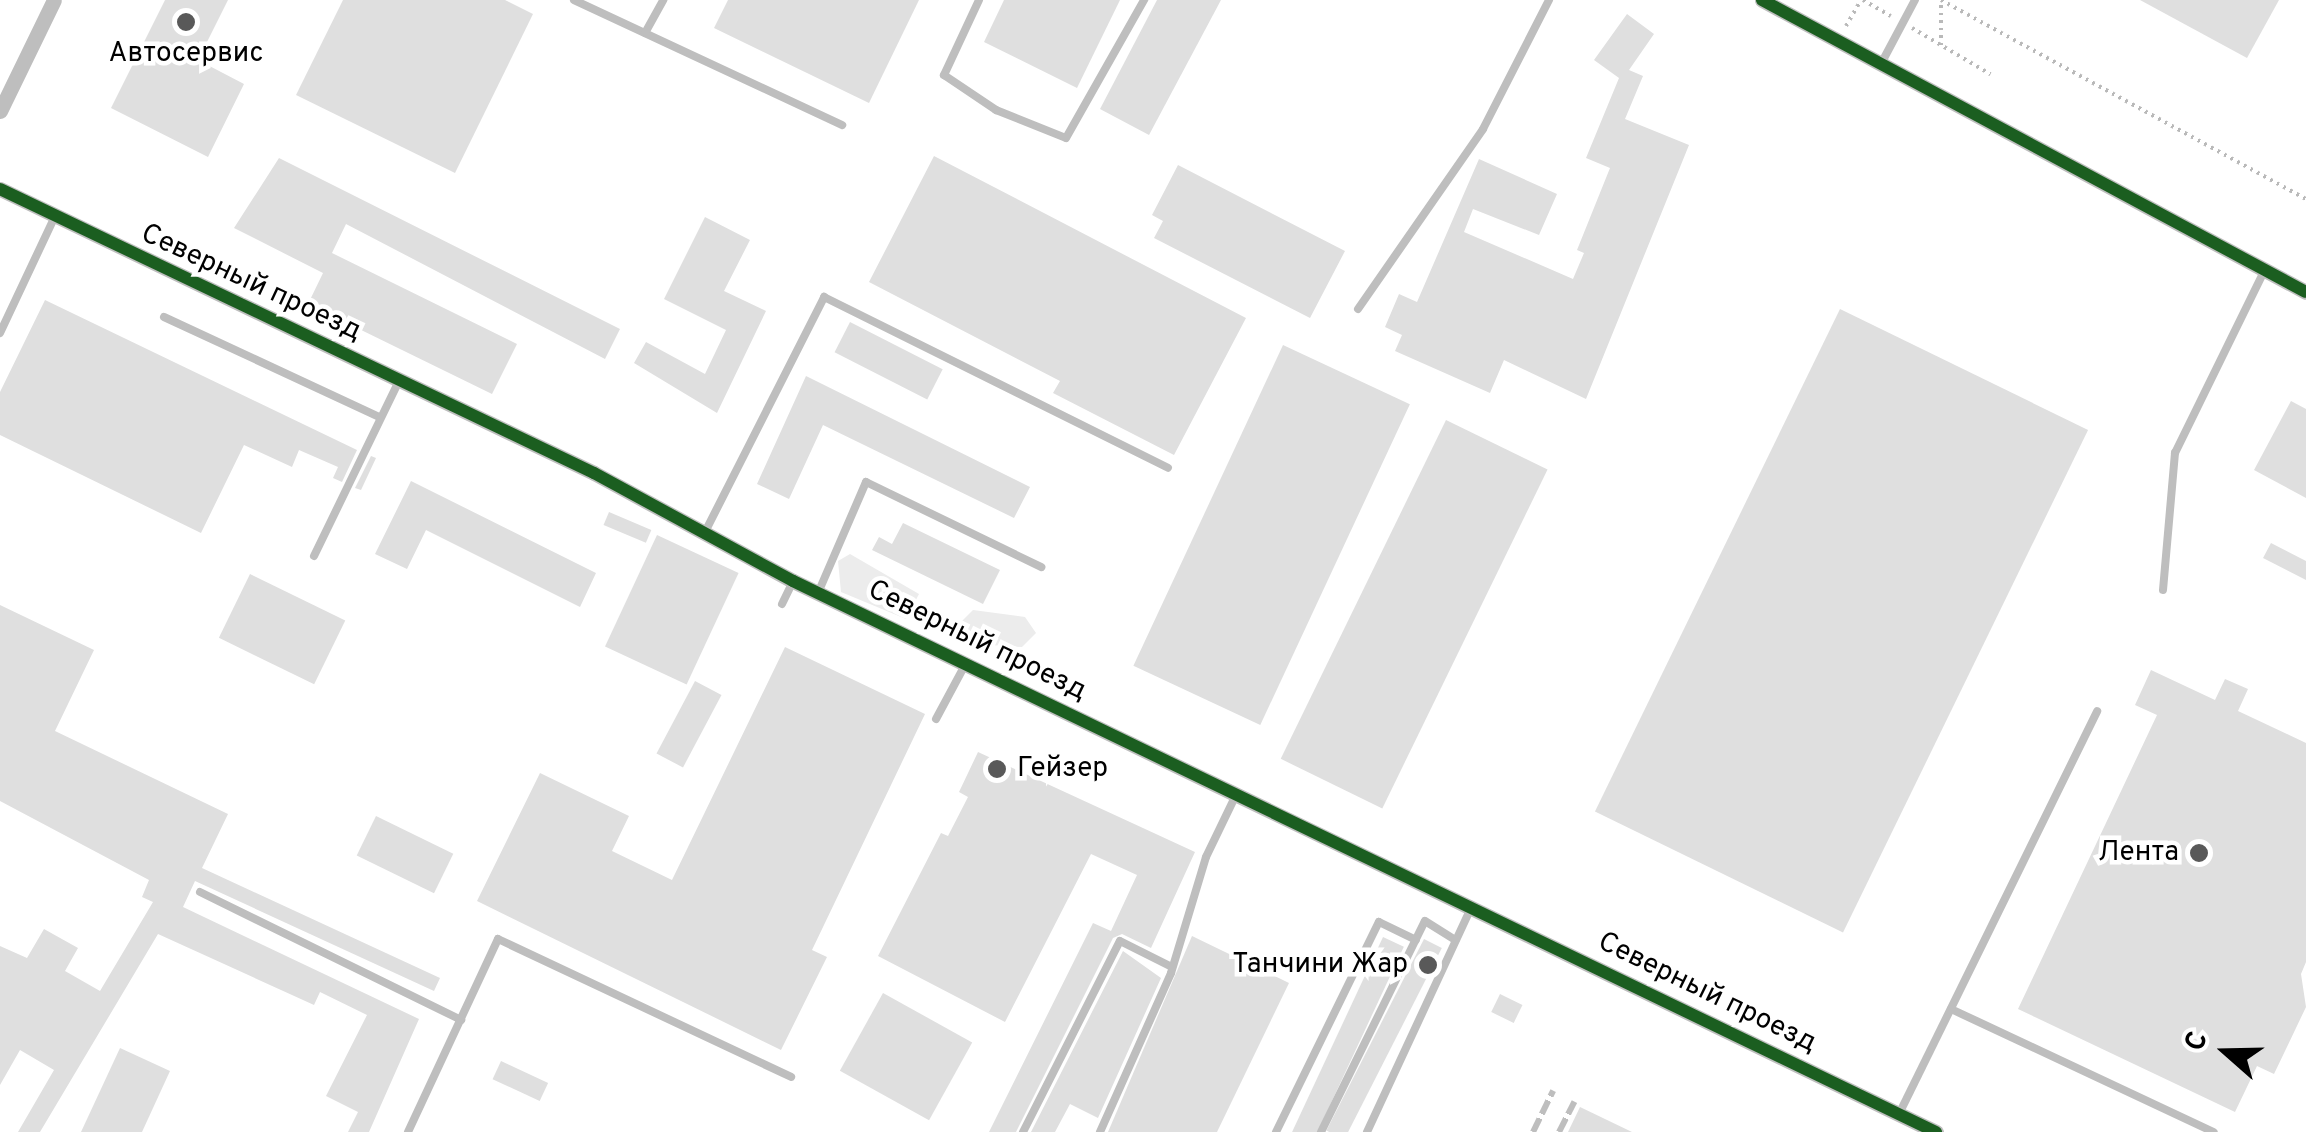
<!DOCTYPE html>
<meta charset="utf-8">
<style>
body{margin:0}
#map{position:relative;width:2306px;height:1132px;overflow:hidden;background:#fff;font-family:Overpass,sans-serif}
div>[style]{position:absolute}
.green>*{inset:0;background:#ececec}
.building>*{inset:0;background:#dfdfdf;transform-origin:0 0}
.path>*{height:4px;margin-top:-2px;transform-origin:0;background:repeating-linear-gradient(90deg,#b9b9b9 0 2.5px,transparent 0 7.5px)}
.lane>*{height:8px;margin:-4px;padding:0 4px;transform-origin:4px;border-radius:4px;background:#bebebe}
.street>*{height:15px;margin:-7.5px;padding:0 7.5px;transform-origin:7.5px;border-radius:7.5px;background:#bebebe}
.rail>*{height:6px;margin-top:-3px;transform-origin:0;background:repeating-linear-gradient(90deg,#bebebe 0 15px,transparent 0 20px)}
.cycleway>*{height:12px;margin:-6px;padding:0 6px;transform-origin:6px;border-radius:6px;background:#1b5e20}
.dots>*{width:28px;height:28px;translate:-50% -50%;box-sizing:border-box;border:5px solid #fff;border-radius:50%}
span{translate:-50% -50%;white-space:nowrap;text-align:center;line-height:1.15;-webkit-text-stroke:9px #fff;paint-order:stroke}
.poi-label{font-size:28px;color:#000}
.left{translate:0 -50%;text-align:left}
.right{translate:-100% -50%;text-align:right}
.street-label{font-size:28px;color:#000}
.north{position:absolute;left:2176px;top:1002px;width:100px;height:100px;-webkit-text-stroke:8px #fff;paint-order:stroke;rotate:290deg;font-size:28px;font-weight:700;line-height:40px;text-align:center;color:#000}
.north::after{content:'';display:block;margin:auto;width:35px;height:45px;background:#000;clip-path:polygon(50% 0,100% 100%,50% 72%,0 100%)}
</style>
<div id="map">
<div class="green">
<div style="clip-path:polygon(850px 554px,919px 594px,906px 619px,841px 592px,838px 561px)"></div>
<div style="clip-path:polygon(973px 610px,1025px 617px,1036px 633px,1022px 647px,957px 643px,953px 630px)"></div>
</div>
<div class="building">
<div style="clip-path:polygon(165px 0,228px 0,198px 60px,244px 84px,208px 157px,111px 108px)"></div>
<div style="clip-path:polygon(343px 0,505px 0,533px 14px,455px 173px,296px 95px)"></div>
<div style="clip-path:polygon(728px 0,919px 0,869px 103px,714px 28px)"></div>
<div style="clip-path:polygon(1004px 0,1120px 0,1077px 88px,984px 42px)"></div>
<div style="clip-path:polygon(1157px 0,1221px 0,1149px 135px,1100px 109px)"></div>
<div style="clip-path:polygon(2140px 0,2279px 0,2247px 58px)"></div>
<div style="clip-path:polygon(1627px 14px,1654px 34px,1629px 70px,1643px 76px,1625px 119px,1689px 145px,1586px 399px,1504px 360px,1490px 393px,1395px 351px,1402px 335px,1385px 327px,1399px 294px,1417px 302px,1479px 159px,1557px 194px,1539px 235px,1473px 209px,1464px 232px,1573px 279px,1584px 253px,1577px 250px,1610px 168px,1586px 158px,1619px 78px,1594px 60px)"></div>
<div style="clip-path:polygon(934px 156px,1246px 318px,1174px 455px,1053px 393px,1060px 381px,869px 282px)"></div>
<div style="clip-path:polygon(279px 158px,620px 329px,605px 359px,346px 224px,332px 253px,517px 344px,492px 394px,308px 304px,323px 273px,234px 228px)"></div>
<div style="clip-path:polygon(1178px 165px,1345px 251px,1310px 318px,1154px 238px,1163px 221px,1152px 215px)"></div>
<div style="clip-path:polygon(705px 217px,750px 240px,724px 291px,766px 311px,717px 413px,634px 363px,646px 342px,705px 374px,726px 330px,664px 299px)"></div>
<div style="clip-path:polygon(45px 300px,357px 450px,342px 482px,333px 478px,338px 467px,299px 450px,292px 467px,244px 445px,201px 533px,0 435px,0 392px)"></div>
<div style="left:1840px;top:309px;width:276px;height:559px;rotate:26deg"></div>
<div style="left:850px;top:322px;width:104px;height:34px;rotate:27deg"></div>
<div style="left:1283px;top:345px;width:140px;height:354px;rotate:25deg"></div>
<div style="clip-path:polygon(806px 376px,1030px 487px,1014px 518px,823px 425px,789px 499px,757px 484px)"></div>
<div style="clip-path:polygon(2291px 401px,2306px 409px,2306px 498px,2254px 470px)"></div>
<div style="left:1446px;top:420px;width:113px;height:377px;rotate:26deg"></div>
<div style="clip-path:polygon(371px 456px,376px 458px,361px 490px,355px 488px)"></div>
<div style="clip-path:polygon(411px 481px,596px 573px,580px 607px,426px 530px,407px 569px,375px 554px)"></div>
<div style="left:609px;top:512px;width:46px;height:14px;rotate:23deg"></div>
<div style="clip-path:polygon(903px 523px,1000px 570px,983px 604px,872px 550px,879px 537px,892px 544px)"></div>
<div style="left:657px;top:535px;width:90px;height:123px;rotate:25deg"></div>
<div style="clip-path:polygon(2271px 543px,2306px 561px,2306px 580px,2263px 558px)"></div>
<div style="left:250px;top:574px;width:106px;height:71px;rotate:26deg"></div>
<div style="clip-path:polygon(0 605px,94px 650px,55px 731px,228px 814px,202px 868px,440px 978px,434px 991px,195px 881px,183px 907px,419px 1019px,369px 1132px,348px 1132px,358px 1112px,326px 1096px,367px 1015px,320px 992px,314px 1005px,158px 934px,40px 1132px,18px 1132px,54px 1070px,20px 1050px,0 1085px,0 946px,27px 958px,44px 929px,78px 948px,65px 971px,100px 991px,153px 902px,142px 897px,149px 880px,0 801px)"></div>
<div style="clip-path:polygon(785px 647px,925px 714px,812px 950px,827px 957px,781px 1050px,477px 901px,540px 773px,629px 816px,612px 851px,672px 880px)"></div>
<div style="clip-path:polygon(2151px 670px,2215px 700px,2225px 679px,2248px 689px,2238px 711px,2306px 743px,2306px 962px,2301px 974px,2306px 1007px,2274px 1074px,2257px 1066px,2235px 1112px,2018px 1009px,2157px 715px,2135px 705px)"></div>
<div style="left:695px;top:681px;width:30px;height:82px;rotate:28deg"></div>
<div style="clip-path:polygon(978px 752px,1195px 852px,1151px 948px,1122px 934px,1113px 938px,1016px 1132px,989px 1132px,1093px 923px,1111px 931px,1137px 875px,1091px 854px,1005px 1022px,878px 956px,941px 833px,948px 836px,968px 797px,959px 792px)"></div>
<div style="left:376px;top:816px;width:86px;height:44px;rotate:26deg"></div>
<div style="clip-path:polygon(1192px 936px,1289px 983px,1217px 1132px,1108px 1132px)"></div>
<div style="left:1383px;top:937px;width:23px;height:216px;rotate:25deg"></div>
<div style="left:1424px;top:939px;width:20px;height:215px;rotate:27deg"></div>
<div style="clip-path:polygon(1123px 951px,1161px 978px,1098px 1118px,1070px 1104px,1055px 1132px,1031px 1132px)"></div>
<div style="left:883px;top:993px;width:102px;height:89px;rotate:29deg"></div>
<div style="left:1500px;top:994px;width:25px;height:20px;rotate:26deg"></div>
<div style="clip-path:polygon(120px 1048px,170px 1071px,142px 1132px,81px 1132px)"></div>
<div style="left:501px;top:1061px;width:52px;height:20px;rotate:25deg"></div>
<div style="clip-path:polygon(1580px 1107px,1632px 1132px,1568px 1132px)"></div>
</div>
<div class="path">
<div style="left:1863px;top:0;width:32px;rotate:30deg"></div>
<div style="left:1846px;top:26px;width:30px;rotate:-60deg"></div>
<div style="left:1912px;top:28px;width:91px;rotate:30.5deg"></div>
<div style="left:1941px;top:45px;width:45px;rotate:-90deg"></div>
<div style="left:1941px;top:0;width:416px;rotate:28.6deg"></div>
</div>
<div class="lane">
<div style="left:574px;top:0;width:296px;rotate:25deg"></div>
<div style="left:979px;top:0;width:83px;rotate:115deg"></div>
<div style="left:944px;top:75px;width:63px;rotate:33.9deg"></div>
<div style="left:996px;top:110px;width:75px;rotate:21.8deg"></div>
<div style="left:1066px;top:138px;width:159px;rotate:-60.5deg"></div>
<div style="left:645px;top:33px;width:38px;rotate:-61deg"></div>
<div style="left:1882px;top:62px;width:70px;rotate:-62deg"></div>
<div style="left:1358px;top:309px;width:219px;rotate:-55.2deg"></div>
<div style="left:1483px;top:129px;width:145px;rotate:-62.9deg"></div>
<div style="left:164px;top:317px;width:237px;rotate:24.9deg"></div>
<div style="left:0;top:333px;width:127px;rotate:-64.8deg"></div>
<div style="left:704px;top:534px;width:266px;rotate:-63.1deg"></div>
<div style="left:824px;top:297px;width:384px;rotate:26.4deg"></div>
<div style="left:314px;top:556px;width:195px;rotate:-64.1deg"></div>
<div style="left:2163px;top:590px;width:138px;rotate:-85deg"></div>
<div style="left:2175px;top:453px;width:203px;rotate:-63.9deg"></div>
<div style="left:818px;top:593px;width:121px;rotate:-66.6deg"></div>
<div style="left:866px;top:482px;width:195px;rotate:25.9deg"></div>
<div style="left:782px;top:604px;width:25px;rotate:-64deg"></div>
<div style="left:936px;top:719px;width:64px;rotate:-61.8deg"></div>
<div style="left:200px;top:892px;width:291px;rotate:26.1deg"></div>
<div style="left:1951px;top:1009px;width:290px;rotate:25.1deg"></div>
<div style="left:1899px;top:1114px;width:449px;rotate:-63.8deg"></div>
<div style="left:408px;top:1132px;width:213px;rotate:-65deg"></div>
<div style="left:498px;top:939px;width:324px;rotate:25.2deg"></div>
<div style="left:1023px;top:1132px;width:214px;rotate:-63.1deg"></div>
<div style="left:1120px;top:941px;width:58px;rotate:26.6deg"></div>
<div style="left:1100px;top:1132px;width:174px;rotate:-65.9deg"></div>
<div style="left:1171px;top:973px;width:121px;rotate:-73.2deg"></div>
<div style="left:1206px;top:857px;width:71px;rotate:-64.2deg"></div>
<div style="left:1276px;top:1132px;width:234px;rotate:-63.9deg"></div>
<div style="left:1379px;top:922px;width:41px;rotate:25.9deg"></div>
<div style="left:1321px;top:1132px;width:235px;rotate:-63.8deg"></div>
<div style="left:1425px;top:921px;width:36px;rotate:32deg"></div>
<div style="left:1367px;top:1132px;width:249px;rotate:-65.1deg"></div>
</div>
<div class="street">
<div style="left:1762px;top:0;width:617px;rotate:28.23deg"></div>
<div style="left:0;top:111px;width:123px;rotate:-64.1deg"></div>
<div style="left:0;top:189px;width:658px;rotate:25.55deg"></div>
<div style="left:594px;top:473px;width:226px;rotate:28.5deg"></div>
<div style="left:793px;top:581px;width:1269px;rotate:25.74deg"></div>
</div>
<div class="rail">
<div style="left:1533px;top:1132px;width:46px;rotate:-64deg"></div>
<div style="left:1559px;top:1132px;width:34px;rotate:-63deg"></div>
</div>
<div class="cycleway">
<div style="left:1762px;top:0;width:617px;rotate:28.23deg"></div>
<div style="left:0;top:189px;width:658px;rotate:25.55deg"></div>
<div style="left:594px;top:473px;width:226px;rotate:28.5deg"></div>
<div style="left:793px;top:581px;width:1269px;rotate:25.74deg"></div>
</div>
<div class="dots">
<div style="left:186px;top:22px;background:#595959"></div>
<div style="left:997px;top:769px;background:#595959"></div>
<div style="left:2199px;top:853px;background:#595959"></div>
<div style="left:1428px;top:965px;background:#595959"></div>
</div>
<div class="poi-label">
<span style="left:186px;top:54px">Автосервис</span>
<span class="left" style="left:1017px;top:769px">Гейзер</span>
<span class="right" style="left:2179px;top:853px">Лента</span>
<span class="right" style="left:1408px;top:965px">Танчини Жар</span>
</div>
<div class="street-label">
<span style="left:251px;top:283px;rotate:25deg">Северный проезд</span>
<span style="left:977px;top:641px;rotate:26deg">Северный проезд</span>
<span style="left:1707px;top:993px;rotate:26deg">Северный проезд</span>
</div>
<div class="north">С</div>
</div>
